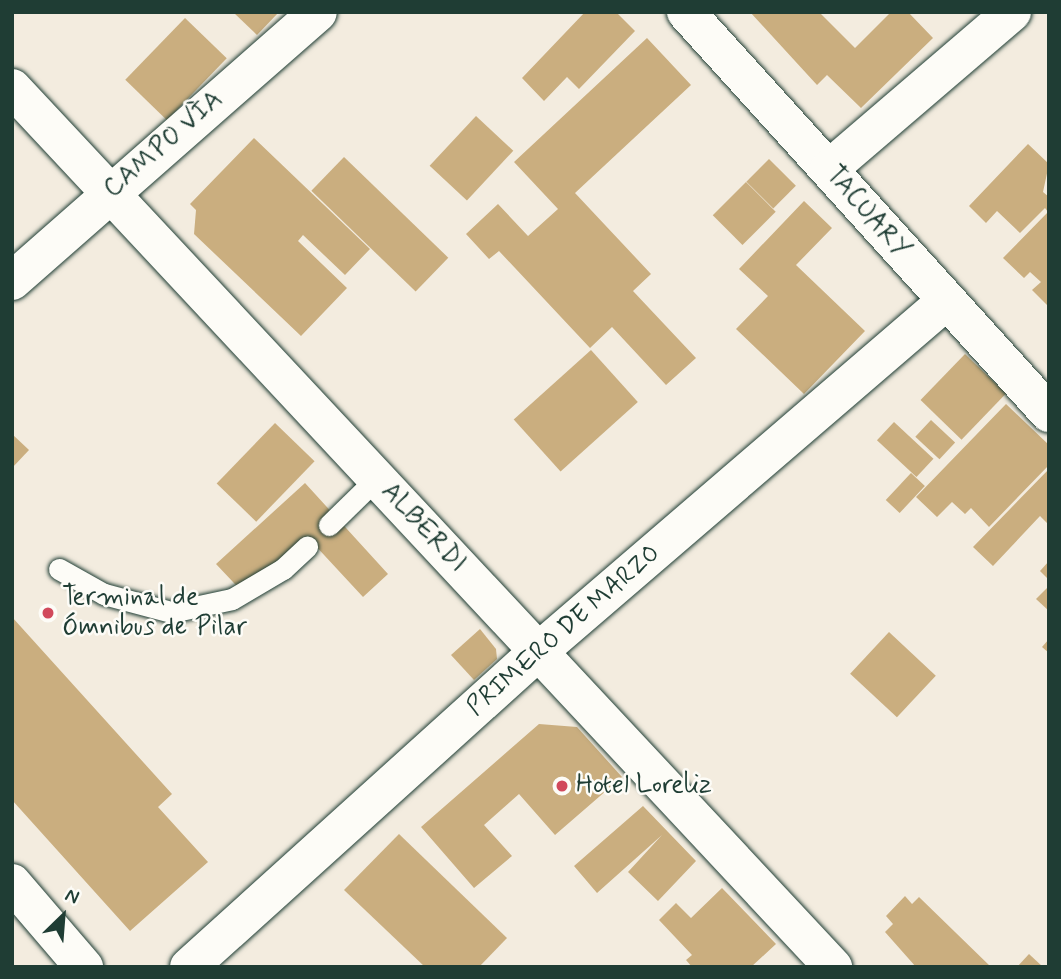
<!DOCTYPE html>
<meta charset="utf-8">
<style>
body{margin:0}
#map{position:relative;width:1061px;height:979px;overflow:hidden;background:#f3ecdf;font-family:Mynerve,sans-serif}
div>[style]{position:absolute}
.building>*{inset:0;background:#caae7f;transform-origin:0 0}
.roads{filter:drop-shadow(0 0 2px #1f3d34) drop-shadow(0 0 2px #1f3d34)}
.service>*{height:21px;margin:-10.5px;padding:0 10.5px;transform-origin:10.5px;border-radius:10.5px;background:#fdfcf7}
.minor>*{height:38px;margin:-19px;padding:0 19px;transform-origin:19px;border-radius:19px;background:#fdfcf7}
.dots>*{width:19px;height:19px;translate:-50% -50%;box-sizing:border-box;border:4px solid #fdfcf7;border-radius:50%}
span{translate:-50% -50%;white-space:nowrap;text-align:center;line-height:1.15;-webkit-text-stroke:5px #fdfcf7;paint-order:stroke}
.street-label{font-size:26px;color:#1f3d34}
.poi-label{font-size:26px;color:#1f3d34}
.left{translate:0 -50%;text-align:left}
.frame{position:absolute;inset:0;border:14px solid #1f3d34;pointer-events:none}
.north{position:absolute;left:28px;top:881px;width:70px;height:70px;-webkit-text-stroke:5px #fdfcf7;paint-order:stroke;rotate:25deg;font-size:19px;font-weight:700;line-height:28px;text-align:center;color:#1f3d34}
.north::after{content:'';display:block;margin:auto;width:24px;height:32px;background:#1f3d34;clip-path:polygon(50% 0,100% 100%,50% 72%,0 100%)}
</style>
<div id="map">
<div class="building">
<div style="clip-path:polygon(233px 12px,279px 12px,257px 35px)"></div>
<div style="clip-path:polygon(585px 12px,616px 12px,635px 31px,579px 89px,567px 77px,544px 101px,522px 78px)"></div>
<div style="clip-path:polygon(750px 12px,819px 12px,855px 48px,891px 12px,908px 12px,933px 38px,861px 108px,827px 75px,817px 85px)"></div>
<div style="left:185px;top:18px;width:58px;height:86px;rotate:44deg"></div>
<div style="clip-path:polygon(647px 38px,691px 85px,575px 193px,651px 274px,633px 291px,696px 358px,666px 385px,612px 327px,590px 348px,499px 251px,489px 259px,466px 234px,498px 204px,528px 236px,558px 209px,514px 162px)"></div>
<div style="left:476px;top:116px;width:51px;height:68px;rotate:43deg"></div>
<div style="clip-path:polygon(254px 138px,370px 249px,345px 275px,303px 235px,298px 241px,347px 288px,301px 336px,194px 234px,196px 210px,190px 204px)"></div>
<div style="clip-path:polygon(1028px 144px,1049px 164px,1043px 192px,1049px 197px,1049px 307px,1032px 290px,1041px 282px,1030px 272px,1024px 278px,1003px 258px,1048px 212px,1045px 208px,1020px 233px,997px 211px,986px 223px,969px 206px)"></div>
<div style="left:344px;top:157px;width:145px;height:47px;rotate:44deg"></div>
<div style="left:769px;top:159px;width:38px;height:32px;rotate:45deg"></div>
<div style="left:746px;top:182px;width:42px;height:47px;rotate:45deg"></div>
<div style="clip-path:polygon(804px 201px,832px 228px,796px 265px,865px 331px,804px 394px,736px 329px,768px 296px,739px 269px)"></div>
<div style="left:591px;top:350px;width:70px;height:104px;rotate:48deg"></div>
<div style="left:965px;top:354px;width:57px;height:64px;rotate:44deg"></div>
<div style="clip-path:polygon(1006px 404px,1049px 445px,1049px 465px,989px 527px,971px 508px,965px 514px,952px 502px,937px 517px,916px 497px)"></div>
<div style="left:931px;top:420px;width:33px;height:23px;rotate:43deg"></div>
<div style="left:894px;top:422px;width:54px;height:25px;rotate:43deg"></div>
<div style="left:275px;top:423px;width:55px;height:84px;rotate:44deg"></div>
<div style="clip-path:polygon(12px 434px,29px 450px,12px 468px)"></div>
<div style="clip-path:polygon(1049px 469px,1049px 525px,1040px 516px,993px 566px,973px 547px)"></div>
<div style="left:911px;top:473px;width:19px;height:37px;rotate:43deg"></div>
<div style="clip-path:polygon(305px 483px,388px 574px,363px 597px,312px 542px,250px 600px,216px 564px)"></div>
<div style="clip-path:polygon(1049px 561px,1049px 580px,1040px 571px)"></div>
<div style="clip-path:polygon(1049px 586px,1049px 611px,1036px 599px)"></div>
<div style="clip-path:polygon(12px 617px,172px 794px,158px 807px,208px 862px,130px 931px,12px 800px)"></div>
<div style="clip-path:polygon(480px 629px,496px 649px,497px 659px,474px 680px,451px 655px)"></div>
<div style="left:889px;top:632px;width:64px;height:57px;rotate:43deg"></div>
<div style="clip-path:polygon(1049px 639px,1049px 653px,1042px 647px)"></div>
<div style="clip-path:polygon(539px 724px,577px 727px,622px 777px,555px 835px,519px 794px,484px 825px,512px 856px,474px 888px,421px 827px)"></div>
<div style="clip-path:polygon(643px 806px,696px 861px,658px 901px,628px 872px,662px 835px,597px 893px,574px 866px)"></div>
<div style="clip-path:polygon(399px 834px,507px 938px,479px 967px,425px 967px,344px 890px)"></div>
<div style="clip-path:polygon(722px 888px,776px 944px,751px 967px,692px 967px,686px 960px,692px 955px,659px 920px,676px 903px,691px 918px)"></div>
<div style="clip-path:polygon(905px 896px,912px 904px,919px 897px,991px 967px,916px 967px,885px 932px,893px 924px,886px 916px)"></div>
<div style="clip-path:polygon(1029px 954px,1043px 967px,1017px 967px)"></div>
</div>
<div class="roads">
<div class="service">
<div style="left:329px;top:525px;width:67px;rotate:-44.4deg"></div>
<div style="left:59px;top:569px;width:51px;rotate:29.1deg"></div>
<div style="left:104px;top:594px;width:69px;rotate:15deg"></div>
<div style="left:171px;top:612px;width:62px;rotate:-12deg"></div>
<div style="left:232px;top:599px;width:59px;rotate:-30.5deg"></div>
<div style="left:283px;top:569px;width:33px;rotate:-43deg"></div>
</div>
<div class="minor">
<div style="left:686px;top:12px;width:541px;rotate:47.85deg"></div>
<div style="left:12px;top:88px;width:1203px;rotate:46.95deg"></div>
<div style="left:829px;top:169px;width:241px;rotate:-40.6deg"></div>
<div style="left:12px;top:281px;width:407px;rotate:-41.3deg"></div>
<div style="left:12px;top:883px;width:111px;rotate:49.4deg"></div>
<div style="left:189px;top:967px;width:470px;rotate:-42.1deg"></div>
<div style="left:538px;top:652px;width:537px;rotate:-40.69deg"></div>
</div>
</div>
<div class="dots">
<div style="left:48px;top:613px;background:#d1495b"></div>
<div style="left:562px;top:786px;background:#d1495b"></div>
</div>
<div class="street-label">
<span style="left:164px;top:145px;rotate:-41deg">CAMPO VÌA</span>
<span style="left:867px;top:213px;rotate:49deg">TACUARY</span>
<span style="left:423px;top:528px;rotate:47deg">ALBERDI</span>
<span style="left:564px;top:631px;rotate:-41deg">PRIMERO DE MARZO</span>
</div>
<div class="poi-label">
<span class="left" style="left:62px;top:613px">Terminal de<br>Ómnibus de Pilar</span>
<span class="left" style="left:576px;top:786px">Hotel Loreliz</span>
</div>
<div class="frame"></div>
<div class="north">N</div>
</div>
